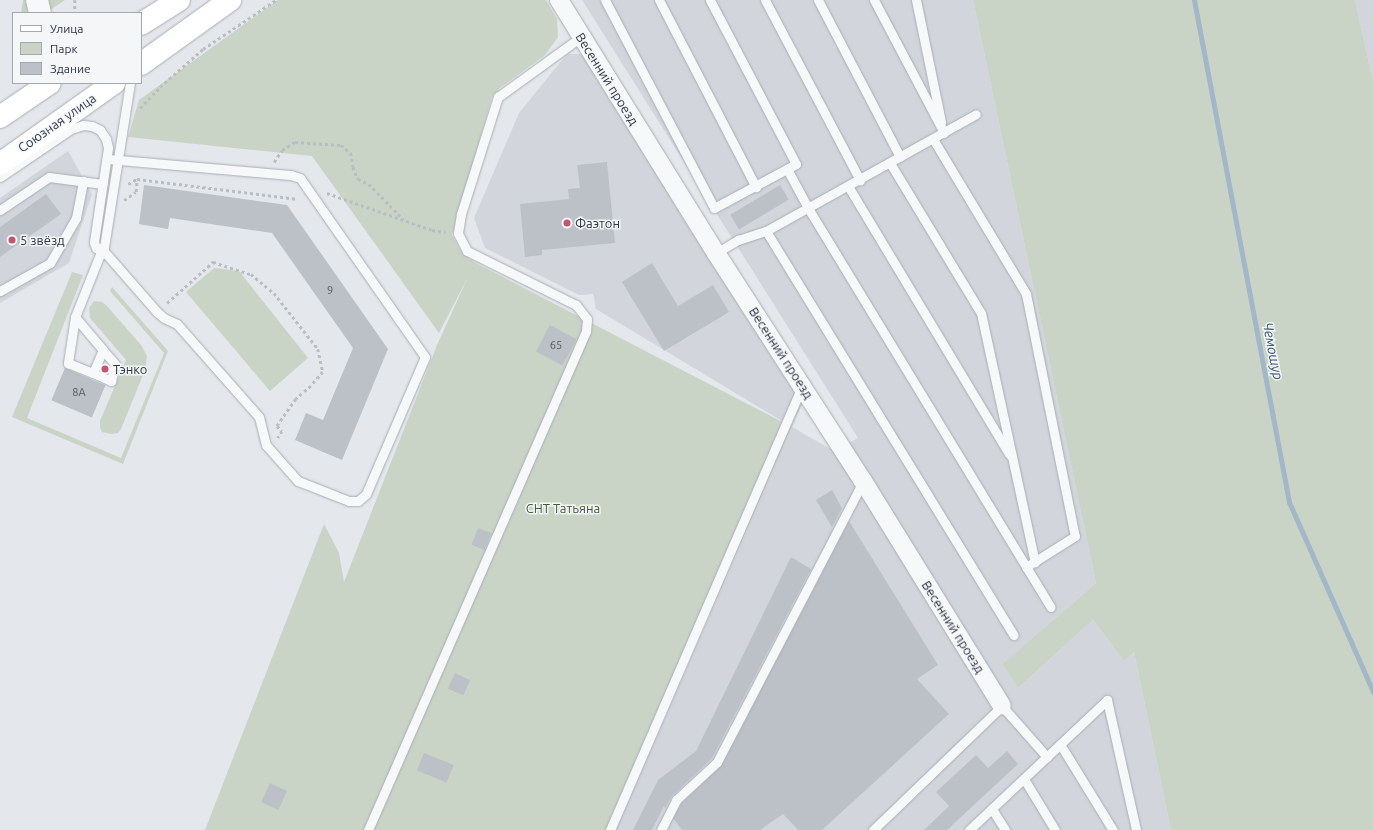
<!DOCTYPE html>
<meta charset="utf-8">
<style>
body{margin:0}
#map{position:relative;width:1373px;height:830px;overflow:hidden;background:#e4e7eb;font-family:Ubuntu,sans-serif}
div>[style]{position:absolute}
.built>*{inset:0;background:#d2d6dc}
.green>*{inset:0;background:#cad4c6}
.stream>*{height:5px;margin:-2.5px;padding:0 2.5px;transform-origin:2.5px;border-radius:2.5px;background:#a2b7c7}
.building>*{inset:0;background:#bcc1c7;transform-origin:0 0}
.path>*{height:2.5px;margin-top:-1.25px;transform-origin:0;background:repeating-linear-gradient(90deg,#babec2 0 3px,transparent 0 6px)}
.roads{filter:drop-shadow(0 0 1px #a9aeb5) drop-shadow(0 0 1px #a9aeb5)}
.service>*{height:9px;margin:-4.5px;padding:0 4.5px;transform-origin:4.5px;border-radius:4.5px;background:#f6f8f9}
.minor>*{height:18px;margin:-9px;padding:0 9px;transform-origin:9px;border-radius:9px;background:#f6f8f9}
.tertiary>*{height:22px;margin:-11px;padding:0 11px;transform-origin:11px;border-radius:11px;background:#f6f8f9}
.secondary>*{height:22px;margin:-11px;padding:0 11px;transform-origin:11px;border-radius:11px;background:#fff}
.dots>*{width:11px;height:11px;translate:-50% -50%;box-sizing:border-box;border:2px solid #f4f6f8;border-radius:50%}
span{translate:-50% -50%;white-space:nowrap;text-align:center;line-height:1.15;-webkit-text-stroke:3px #f4f6f8;paint-order:stroke}
.number-label{font-size:11px;color:#515963}
.number-label span{-webkit-text-stroke-width:0}
.street-label{font-size:13px;color:#2d3642}
.poi-label{font-size:13px;color:#2d3642}
.left{translate:0 -50%;text-align:left}
.park-label{font-size:13px;color:#445c3b}
.water-label{font-size:14px;color:#3a5773;font-style:italic}
.legend{position:absolute;left:12px;top:12px;width:130px;height:72px;box-sizing:border-box;background:#f4f6f8;border:1px solid #a4a9af;margin:0;padding:5px 7px;list-style:none;font-size:12px;color:#2d3642}
.legend li{display:flex;align-items:center;gap:8px;height:20px}
.legend b{width:20px;border:1px solid #a4a9af}
</style>
<div id="map">
<div class="built">
<div style="clip-path:polygon(582px 0,973px 0,1096px 583px,1002px 664px,1018px 688px,1093px 620px,1124px 661px,1134px 652px,1171px 830px,616px 830px,792px 427px,596px 309px,593px 294px,579px 295px,485px 248px,474px 218px,519px 113px,567px 54px,582px 54px,802px 405px,792px 427px,834px 451px,858px 438px)"></div>
<div style="clip-path:polygon(1355px 0,1373px 0,1373px 81px)"></div>
<div style="clip-path:polygon(68px 151px,92px 194px,69px 263px,0 303px,0 198px)"></div>
</div>
<div class="green">
<div style="clip-path:polygon(23px 0,65px 0,46px 13px,21px 13px)"></div>
<div style="clip-path:polygon(278px 0,546px 0,557px 19px,558px 37px,545px 55px,500px 88px,492px 97px,452px 235px,462px 253px,474px 262px,792px 427px,614px 830px,205px 830px,324px 524px,339px 553px,344px 582px,437px 345px,468px 277px,439px 333px,312px 156px,128px 137px,139px 100px)"></div>
<div style="clip-path:polygon(973px 0,1355px 0,1373px 81px,1373px 830px,1171px 830px,1134px 652px,1124px 661px,1093px 620px,1018px 688px,1002px 664px,1096px 583px)"></div>
<div style="clip-path:polygon(214px 268px,239px 271px,308px 358px,270px 391px,186px 292px)"></div>
<div style="clip-path:polygon(72px 272px,83px 275px,27px 418px,121px 458px,164px 353px,110px 291px,112px 287px,168px 351px,123px 464px,12px 417px)"></div>
<div style="clip-path:polygon(94px 301px,102px 302px,106px 305px,141px 345px,147px 356px,145px 370px,121px 429px,118px 433px,112px 434px,102px 432px,100px 427px,100px 421px,126px 360px,90px 318px,89px 308px)"></div>
</div>
<div class="stream">
<div style="left:1194px;top:0;width:511px;rotate:79.28deg"></div>
<div style="left:1289px;top:502px;width:208px;rotate:66.1deg"></div>
</div>
<div class="building">
<div style="clip-path:polygon(607px 162px,615px 243px,542px 250px,542px 255px,525px 257px,520px 204px,569px 199px,568px 189px,580px 188px,577px 165px)"></div>
<div style="clip-path:polygon(144px 185px,287px 205px,388px 349px,342px 460px,295px 440px,306px 413px,323px 420px,353px 348px,272px 233px,170px 218px,168px 229px,139px 224px)"></div>
<div style="left:780px;top:185px;width:17px;height:58px;rotate:59deg"></div>
<div style="clip-path:polygon(46px 194px,61px 214px,0 257px,0 227px)"></div>
<div style="clip-path:polygon(652px 263px,678px 306px,713px 285px,729px 312px,664px 351px,622px 282px)"></div>
<div style="left:550px;top:325px;width:30px;height:30px;rotate:28deg"></div>
<div style="left:65px;top:368px;width:44px;height:35px;rotate:23deg"></div>
<div style="clip-path:polygon(832px 490px,842px 508px,832px 527px,816px 500px)"></div>
<div style="clip-path:polygon(849px 521px,938px 665px,917px 679px,949px 714px,822px 830px,798px 830px,783px 814px,760px 830px,682px 830px,673px 818px,681px 804px,722px 765px)"></div>
<div style="left:478px;top:528px;width:14px;height:18px;rotate:21deg"></div>
<div style="clip-path:polygon(791px 557px,811px 569px,712px 758px,672px 796px,665px 808px,664px 806px,652px 830px,633px 830px,658px 780px,696px 751px)"></div>
<div style="left:455px;top:673px;width:17px;height:17px;rotate:25deg"></div>
<div style="clip-path:polygon(1007px 751px,1018px 764px,947px 830px,924px 830px,949px 806px,936px 792px,976px 755px,988px 768px)"></div>
<div style="left:424px;top:753px;width:32px;height:19px;rotate:22deg"></div>
<div style="left:270px;top:783px;width:19px;height:21px;rotate:25deg"></div>
</div>
<div class="path">
<div style="left:75px;top:0;width:13px;rotate:90deg"></div>
<div style="left:140px;top:108px;width:29px;rotate:-46deg"></div>
<div style="left:160px;top:87px;width:57px;rotate:-41.5deg"></div>
<div style="left:203px;top:49px;width:88px;rotate:-33.9deg"></div>
<div style="left:274px;top:162px;width:14px;rotate:-56deg"></div>
<div style="left:282px;top:150px;width:15px;rotate:-32deg"></div>
<div style="left:295px;top:142px;width:46px;rotate:3.7deg"></div>
<div style="left:341px;top:145px;width:13px;rotate:39deg"></div>
<div style="left:351px;top:153px;width:14px;rotate:82deg"></div>
<div style="left:353px;top:167px;width:13px;rotate:67deg"></div>
<div style="left:358px;top:179px;width:12px;rotate:24deg"></div>
<div style="left:369px;top:184px;width:50px;rotate:45.8deg"></div>
<div style="left:128px;top:184px;width:10px;rotate:-29deg"></div>
<div style="left:137px;top:179px;width:162px;rotate:7.1deg"></div>
<div style="left:327px;top:193px;width:111px;rotate:19.4deg"></div>
<div style="left:432px;top:230px;width:14px;rotate:8deg"></div>
<div style="left:124px;top:200px;width:14px;rotate:-34deg"></div>
<div style="left:136px;top:192px;width:13px;rotate:-86deg"></div>
<div style="left:167px;top:303px;width:62px;rotate:-41.7deg"></div>
<div style="left:213px;top:262px;width:40px;rotate:18deg"></div>
<div style="left:251px;top:274px;width:30px;rotate:40deg"></div>
<div style="left:274px;top:293px;width:71px;rotate:51.8deg"></div>
<div style="left:318px;top:349px;width:24px;rotate:78deg"></div>
<div style="left:323px;top:372px;width:18px;rotate:131deg"></div>
<div style="left:311px;top:386px;width:20px;rotate:139deg"></div>
<div style="left:296px;top:399px;width:33px;rotate:125deg"></div>
<div style="left:277px;top:426px;width:7px;rotate:45deg"></div>
<div style="left:282px;top:431px;width:8px;rotate:120deg"></div>
</div>
<div class="roads">
<div class="service">
<div style="left:605px;top:0;width:235px;rotate:62.3deg"></div>
<div style="left:714px;top:208px;width:93px;rotate:-28.2deg"></div>
<div style="left:796px;top:164px;width:185px;rotate:-117.7deg"></div>
<div style="left:659px;top:0;width:211px;rotate:62.6deg"></div>
<div style="left:765px;top:0;width:204px;rotate:62.2deg"></div>
<div style="left:818px;top:0;width:177px;rotate:62.4deg"></div>
<div style="left:874px;top:0;width:150px;rotate:62.2deg"></div>
<div style="left:916px;top:0;width:125px;rotate:78.4deg"></div>
<div style="left:933px;top:139px;width:181px;rotate:59deg"></div>
<div style="left:1026px;top:294px;width:247px;rotate:78.6deg"></div>
<div style="left:1075px;top:536px;width:58px;rotate:147.7deg"></div>
<div style="left:890px;top:163px;width:175px;rotate:58.8deg"></div>
<div style="left:981px;top:313px;width:255px;rotate:77.8deg"></div>
<div style="left:787px;top:169px;width:44px;rotate:61.7deg"></div>
<div style="left:808px;top:208px;width:467px;rotate:58.7deg"></div>
<div style="left:0;top:177px;width:86px;rotate:-34.1deg"></div>
<div style="left:71px;top:129px;width:13px;rotate:-18deg"></div>
<div style="left:83px;top:125px;width:9px;rotate:6deg"></div>
<div style="left:92px;top:126px;width:9px;rotate:27deg"></div>
<div style="left:100px;top:130px;width:11px;rotate:56deg"></div>
<div style="left:106px;top:139px;width:9px;rotate:77deg"></div>
<div style="left:108px;top:148px;width:95px;rotate:98.5deg"></div>
<div style="left:94px;top:242px;width:6px;rotate:72deg"></div>
<div style="left:96px;top:248px;width:3px;rotate:18deg"></div>
<div style="left:99px;top:249px;width:5px;rotate:-22deg"></div>
<div style="left:104px;top:247px;width:166px;rotate:-81deg"></div>
<div style="left:848px;top:186px;width:313px;rotate:59deg"></div>
<div style="left:0;top:210px;width:59px;rotate:-34deg"></div>
<div style="left:49px;top:177px;width:54px;rotate:7.4deg"></div>
<div style="left:766px;top:231px;width:474px;rotate:58.5deg"></div>
<div style="left:716px;top:253px;width:26px;rotate:-31deg"></div>
<div style="left:738px;top:240px;width:29px;rotate:-18deg"></div>
<div style="left:766px;top:231px;width:240px;rotate:-29.1deg"></div>
<div style="left:0;top:291px;width:57px;rotate:-29.2deg"></div>
<div style="left:50px;top:263px;width:52px;rotate:-60deg"></div>
<div style="left:76px;top:218px;width:38px;rotate:-79deg"></div>
<div style="left:75px;top:317px;width:47px;rotate:98.7deg"></div>
<div style="left:68px;top:363px;width:27px;rotate:22deg"></div>
<div style="left:93px;top:373px;width:25px;rotate:-67deg"></div>
<div style="left:103px;top:350px;width:43px;rotate:-130.3deg"></div>
<div style="left:75px;top:317px;width:73px;rotate:-68.3deg"></div>
<div style="left:102px;top:249px;width:84px;rotate:48.9deg"></div>
<div style="left:157px;top:312px;width:9px;rotate:41deg"></div>
<div style="left:164px;top:318px;width:14px;rotate:25deg"></div>
<div style="left:177px;top:324px;width:124px;rotate:48.6deg"></div>
<div style="left:259px;top:417px;width:29px;rotate:76deg"></div>
<div style="left:266px;top:445px;width:48px;rotate:48.4deg"></div>
<div style="left:298px;top:481px;width:55px;rotate:21.4deg"></div>
<div style="left:349px;top:501px;width:9px"></div>
<div style="left:358px;top:501px;width:11px;rotate:-41deg"></div>
<div style="left:366px;top:494px;width:149px;rotate:-66.7deg"></div>
<div style="left:425px;top:357px;width:218px;rotate:-124.9deg"></div>
<div style="left:300px;top:178px;width:9px;rotate:-162deg"></div>
<div style="left:291px;top:175px;width:185px;rotate:-175deg"></div>
<div style="left:93px;top:373px;width:20px;rotate:24deg"></div>
<div style="left:111px;top:381px;width:17px;rotate:-77deg"></div>
<div style="left:115px;top:364px;width:18px;rotate:-131deg"></div>
<div style="left:1107px;top:700px;width:133px;rotate:77.4deg"></div>
<div style="left:1060px;top:744px;width:101px;rotate:58.4deg"></div>
<div style="left:1024px;top:779px;width:60px;rotate:58.7deg"></div>
<div style="left:992px;top:809px;width:25px;rotate:58deg"></div>
<div style="left:368px;top:830px;width:545px;rotate:-66.4deg"></div>
<div style="left:586px;top:331px;width:12px;rotate:-85deg"></div>
<div style="left:587px;top:319px;width:18px;rotate:-128deg"></div>
<div style="left:576px;top:305px;width:122px;rotate:-153.6deg"></div>
<div style="left:467px;top:251px;width:20px;rotate:-117deg"></div>
<div style="left:458px;top:233px;width:19px;rotate:-81deg"></div>
<div style="left:461px;top:214px;width:123px;rotate:-72.5deg"></div>
<div style="left:498px;top:97px;width:102px;rotate:-35.9deg"></div>
<div style="left:610px;top:830px;width:484px;rotate:-66.6deg"></div>
<div style="left:661px;top:830px;width:34px;rotate:-63deg"></div>
<div style="left:676px;top:800px;width:56px;rotate:-42.8deg"></div>
<div style="left:717px;top:762px;width:317px;rotate:-62.5deg"></div>
<div style="left:873px;top:830px;width:179px;rotate:-43.9deg"></div>
<div style="left:1002px;top:706px;width:68px;rotate:48.6deg"></div>
<div style="left:969px;top:830px;width:190px;rotate:-43.3deg"></div>
</div>
<div class="minor">
<div style="left:559px;top:0;width:298px;rotate:58.2deg"></div>
<div style="left:716px;top:253px;width:271px;rotate:57.2deg"></div>
<div style="left:863px;top:481px;width:264px;rotate:58.3deg"></div>
</div>
<div class="tertiary">
<div style="left:37px;top:0;width:13px;rotate:77deg"></div>
</div>
<div class="secondary">
<div style="left:141px;top:24px;width:45px;rotate:-32.3deg"></div>
<div style="left:141px;top:64px;width:110px;rotate:-35.7deg"></div>
<div style="left:0;top:117px;width:60px;rotate:-34.2deg"></div>
<div style="left:0;top:164px;width:140px;rotate:-35.4deg"></div>
</div>
</div>
<div class="dots">
<div style="left:567px;top:223px;background:#c4556d"></div>
<div style="left:12px;top:240px;background:#c4556d"></div>
<div style="left:105px;top:369px;background:#c4556d"></div>
</div>
<div class="number-label">
<span style="left:330px;top:290px">9</span>
<span style="left:556px;top:345px">65</span>
<span style="left:79px;top:392px">8А</span>
</div>
<div class="street-label">
<span style="left:607px;top:79px;rotate:58deg">Весенний проезд</span>
<span style="left:57px;top:123px;rotate:-35deg">Союзная улица</span>
<span style="left:781px;top:353px;rotate:57deg">Весенний проезд</span>
<span style="left:953px;top:627px;rotate:58deg">Весенний проезд</span>
</div>
<div class="poi-label">
<span class="left" style="left:575px;top:223px">Фаэтон</span>
<span class="left" style="left:20px;top:240px">5 звёзд</span>
<span class="left" style="left:113px;top:369px">Тэнко</span>
</div>
<div class="park-label">
<span style="left:563px;top:508px">СНТ Татьяна</span>
</div>
<div class="water-label">
<span style="left:1273px;top:351px;rotate:79deg">Чемошур</span>
</div>
<ul class="legend">
<li><b style="height:5px;background:#fff"></b>Улица</li>
<li><b style="height:11px;background:#cad4c6"></b>Парк</li>
<li><b style="height:11px;background:#bcc1c7"></b>Здание</li>
</ul>
</div>
